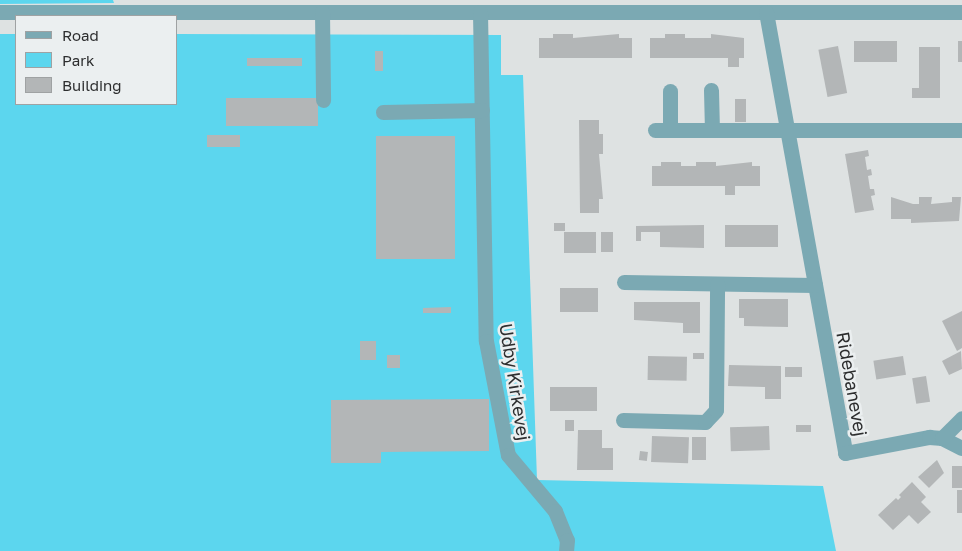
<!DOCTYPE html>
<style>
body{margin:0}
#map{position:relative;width:962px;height:551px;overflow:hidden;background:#dee2e2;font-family:"Golos Text",sans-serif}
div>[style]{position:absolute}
.green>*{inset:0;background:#5cd6ee}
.building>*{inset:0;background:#b3b6b7;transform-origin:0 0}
.minor>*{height:15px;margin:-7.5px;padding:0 7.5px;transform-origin:7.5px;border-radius:7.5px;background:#7ba9b3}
span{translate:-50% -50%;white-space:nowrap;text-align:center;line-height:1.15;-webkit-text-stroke:5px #ebeff0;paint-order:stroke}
.street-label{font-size:18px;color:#2d2e2f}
.legend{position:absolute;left:15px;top:15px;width:162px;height:90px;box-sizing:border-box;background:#ebeff0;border:1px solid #9fa2a3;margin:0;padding:6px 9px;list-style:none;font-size:15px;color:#2d2e2f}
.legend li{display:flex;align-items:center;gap:10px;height:25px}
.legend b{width:25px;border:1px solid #9fa2a3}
</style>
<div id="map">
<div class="green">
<div style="clip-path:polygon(0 0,113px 0,114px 3px,0 4px)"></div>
<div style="clip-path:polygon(0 34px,16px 34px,16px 104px,176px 104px,176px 34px,501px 35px,501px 75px,523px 75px,537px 480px,823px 486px,836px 551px,0 551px)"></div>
</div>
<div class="building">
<div style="clip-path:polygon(553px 34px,573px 34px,573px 38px,619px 34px,619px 38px,632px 38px,632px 58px,539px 58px,539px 38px,553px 38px)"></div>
<div style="clip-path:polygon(665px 34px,685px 34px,685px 38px,711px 38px,711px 34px,744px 38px,744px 58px,739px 58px,739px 67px,728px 67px,728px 58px,650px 58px,650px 38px,665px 38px)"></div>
<div style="left:854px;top:41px;width:43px;height:21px"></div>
<div style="left:958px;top:41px;width:4px;height:21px"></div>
<div style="left:838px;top:46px;width:48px;height:20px;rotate:79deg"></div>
<div style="clip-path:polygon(919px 47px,940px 47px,940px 98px,912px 98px,912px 88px,919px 88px)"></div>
<div style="left:375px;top:51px;width:8px;height:20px"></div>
<div style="left:247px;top:58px;width:55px;height:8px"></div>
<div style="left:318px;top:98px;width:28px;height:92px;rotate:90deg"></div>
<div style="left:735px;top:99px;width:11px;height:23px"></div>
<div style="clip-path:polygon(579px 120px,599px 120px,599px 134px,603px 134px,603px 154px,599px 154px,603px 199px,599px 199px,599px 213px,580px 213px)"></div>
<div style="left:207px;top:135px;width:33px;height:12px"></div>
<div style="left:455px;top:136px;width:123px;height:79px;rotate:90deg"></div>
<div style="clip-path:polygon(868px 150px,869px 156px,865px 157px,867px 170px,871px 169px,872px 175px,868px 176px,870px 189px,874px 189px,875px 195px,871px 196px,874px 210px,855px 213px,845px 154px)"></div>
<div style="clip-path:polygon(661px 162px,681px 162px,681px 166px,696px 166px,696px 162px,716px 162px,716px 166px,752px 162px,752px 166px,760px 166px,760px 186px,735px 186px,735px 195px,725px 195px,725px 186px,652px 186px,652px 166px,661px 166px)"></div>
<div style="clip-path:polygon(891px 197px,913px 204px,919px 204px,919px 197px,932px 197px,931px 204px,952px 202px,952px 197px,961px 197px,959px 221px,911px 223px,911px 219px,891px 219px)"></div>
<div style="left:565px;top:223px;width:8px;height:11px;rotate:90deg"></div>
<div style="clip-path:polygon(704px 225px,704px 248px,660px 247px,660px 232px,641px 232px,641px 241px,636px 241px,636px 226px)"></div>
<div style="left:725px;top:225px;width:53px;height:22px"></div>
<div style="left:564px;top:232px;width:32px;height:21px"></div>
<div style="left:601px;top:232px;width:12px;height:20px"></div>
<div style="left:598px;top:288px;width:24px;height:38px;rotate:90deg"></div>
<div style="clip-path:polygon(739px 299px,788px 299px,788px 327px,744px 326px,744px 318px,739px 318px)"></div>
<div style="clip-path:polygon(634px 302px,700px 302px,700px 333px,683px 333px,683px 323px,634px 320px)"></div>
<div style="clip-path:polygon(451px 307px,451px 313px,423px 313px,423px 308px)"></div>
<div style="clip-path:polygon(962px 311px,962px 348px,957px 351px,942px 321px)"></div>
<div style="left:360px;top:341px;width:16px;height:19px"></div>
<div style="clip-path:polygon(961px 351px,962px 369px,949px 375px,942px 361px)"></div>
<div style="left:693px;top:353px;width:11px;height:6px"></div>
<div style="left:387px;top:355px;width:13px;height:13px"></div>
<div style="left:648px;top:356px;width:39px;height:24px;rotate:1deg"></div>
<div style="left:903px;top:356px;width:19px;height:30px;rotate:81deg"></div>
<div style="clip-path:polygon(729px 365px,781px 366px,781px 399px,765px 399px,765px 387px,728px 386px)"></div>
<div style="left:785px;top:367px;width:17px;height:10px"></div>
<div style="left:926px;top:376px;width:26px;height:14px;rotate:81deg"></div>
<div style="left:550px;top:387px;width:47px;height:24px"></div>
<div style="clip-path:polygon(489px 399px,489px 451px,381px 452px,381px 463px,331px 463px,331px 400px)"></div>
<div style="left:565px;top:420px;width:9px;height:11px"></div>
<div style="left:796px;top:425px;width:15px;height:7px"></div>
<div style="left:769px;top:426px;width:24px;height:39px;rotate:88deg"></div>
<div style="clip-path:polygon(578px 430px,602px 430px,602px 448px,613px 448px,613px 470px,577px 470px)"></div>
<div style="left:652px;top:436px;width:37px;height:26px;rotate:2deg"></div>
<div style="left:692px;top:437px;width:14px;height:23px"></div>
<div style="left:640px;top:451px;width:8px;height:9px;rotate:7deg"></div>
<div style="clip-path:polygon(937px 460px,944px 473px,929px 488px,918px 477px)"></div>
<div style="left:952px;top:466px;width:10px;height:22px"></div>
<div style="clip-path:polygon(912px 482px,926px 497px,921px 502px,931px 512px,918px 524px,909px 515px,893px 530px,878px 515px,896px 498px,898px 500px,901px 497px,899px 495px)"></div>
<div style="left:957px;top:490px;width:5px;height:23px"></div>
</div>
<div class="minor">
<div style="left:0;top:12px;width:962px"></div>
<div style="left:322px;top:12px;width:88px;rotate:89.3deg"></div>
<div style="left:480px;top:12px;width:329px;rotate:89deg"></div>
<div style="left:486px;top:341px;width:116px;rotate:79.1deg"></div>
<div style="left:508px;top:455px;width:73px;rotate:50deg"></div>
<div style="left:555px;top:511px;width:31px;rotate:68deg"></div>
<div style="left:567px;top:540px;width:11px;rotate:95deg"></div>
<div style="left:766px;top:12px;width:448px;rotate:79.8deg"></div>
<div style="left:845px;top:453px;width:86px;rotate:-10.8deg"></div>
<div style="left:929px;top:437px;width:13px;rotate:4deg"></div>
<div style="left:942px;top:438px;width:22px;rotate:27deg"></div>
<div style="left:711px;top:90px;width:40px;rotate:88.6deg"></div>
<div style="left:670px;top:91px;width:39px;rotate:90deg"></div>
<div style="left:383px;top:112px;width:99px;rotate:-1.2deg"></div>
<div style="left:655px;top:130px;width:307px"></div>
<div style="left:624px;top:282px;width:191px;rotate:0.9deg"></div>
<div style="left:623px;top:420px;width:82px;rotate:1.4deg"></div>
<div style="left:705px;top:422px;width:16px;rotate:-47deg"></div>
<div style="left:716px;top:410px;width:126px;rotate:-89.5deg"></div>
<div style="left:942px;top:438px;width:28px;rotate:-45deg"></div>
</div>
<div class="street-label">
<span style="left:515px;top:382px;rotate:81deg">Udby Kirkevej</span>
<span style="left:852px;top:384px;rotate:80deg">Ridebanevej</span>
</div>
<ul class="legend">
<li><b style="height:6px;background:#7ba9b3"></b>Road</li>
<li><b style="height:14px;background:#5cd6ee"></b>Park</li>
<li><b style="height:14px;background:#b3b6b7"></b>Building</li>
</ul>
</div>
